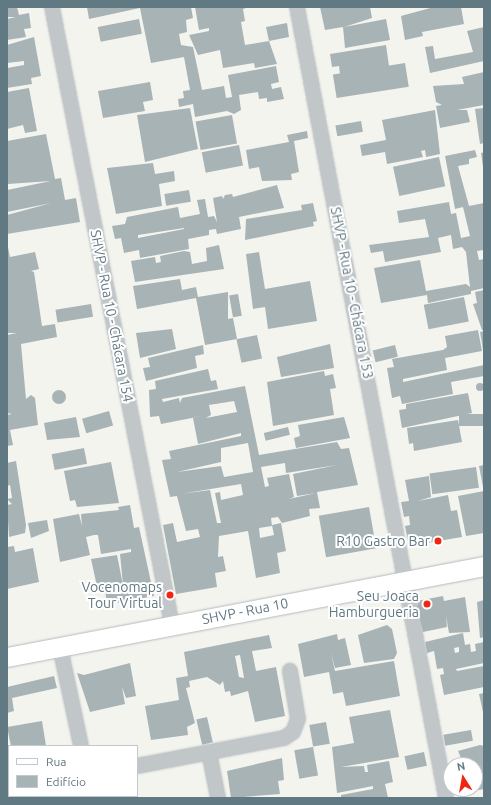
<!DOCTYPE html>
<meta charset="utf-8">
<style>
body{margin:0}
#map{position:relative;width:491px;height:805px;overflow:hidden;background:#f4f4ef;font-family:Ubuntu,sans-serif}
div>[style]{position:absolute}
.building>*{inset:0;background:#a8b3b5;transform-origin:0 0}
.round{border-radius:50%}
.roads{filter:drop-shadow(0 0 1px #b3babd) drop-shadow(0 0 1px #b3babd)}
.street>*{height:14px;margin:-7px;padding:0 7px;transform-origin:7px;border-radius:7px;background:#c1c6c8}
.secondary>*{height:19px;margin:-9.5px;padding:0 9.5px;transform-origin:9.5px;border-radius:9.5px;background:#fff}
.dots>*{width:11px;height:11px;translate:-50% -50%;box-sizing:border-box;border:2px solid #fff;border-radius:50%}
span{translate:-50% -50%;white-space:nowrap;text-align:center;line-height:1.15;-webkit-text-stroke:4px #fff;paint-order:stroke}
.street-label{font-size:14px;color:#617983}
.poi-label{font-size:14px;color:#617983}
.right{translate:-100% -50%;text-align:right}
.frame{position:absolute;inset:0;border:8px solid #617983;pointer-events:none}
.legend{position:absolute;left:8px;top:745px;width:130px;height:52px;box-sizing:border-box;background:#fff;border:1px solid #c0c9cd;margin:0;padding:5px 7px;list-style:none;font-size:12px;color:#617983}
.legend li{display:flex;align-items:center;gap:8px;height:20px}
.legend b{width:20px;border:1px solid #c0c9cd}
.north{position:absolute;left:443px;top:757px;width:40px;height:40px;box-sizing:border-box;background:#fff;border:1px solid #c0c9cd;border-radius:50%;rotate:349deg;font-size:11px;font-weight:700;line-height:16px;text-align:center;color:#617983}
.north::after{content:'';display:block;margin:auto;width:14px;height:18px;background:#f02514;clip-path:polygon(50% 0,100% 100%,50% 72%,0 100%)}
</style>
<div id="map">
<div class="building">
<div style="clip-path:polygon(7px 7px,17px 7px,19px 15px,29px 13px,31px 28px,24px 29px,26px 37px,7px 40px,7px 19px,16px 17px,7px 17px)"></div>
<div style="clip-path:polygon(87px 7px,191px 7px,193px 18px,186px 20px,187px 32px,179px 34px,181px 45px,193px 47px,202px 90px,224px 86px,226px 98px,232px 97px,228px 75px,276px 66px,279px 82px,271px 84px,272px 89px,281px 87px,284px 99px,267px 102px,267px 98px,259px 99px,258px 92px,239px 95px,241px 110px,234px 114px,227px 111px,195px 117px,193px 104px,179px 107px,178px 99px,184px 98px,183px 91px,190px 90px,184px 57px,151px 63px,140px 8px,89px 19px)"></div>
<div style="clip-path:polygon(195px 7px,249px 7px,243px 9px,245px 21px,241px 22px,245px 45px,269px 41px,266px 27px,287px 23px,289px 37px,269px 41px,277px 64px,255px 68px,254px 63px,223px 68px,220px 50px,198px 55px,189px 35px,209px 31px,209px 28px,199px 30px)"></div>
<div style="clip-path:polygon(320px 7px,370px 7px,372px 18px,344px 27px,386px 19px,390px 40px,345px 48px,343px 27px,325px 30px)"></div>
<div style="clip-path:polygon(434px 7px,461px 7px,464px 24px,422px 32px,423px 36px,405px 40px,401px 16px)"></div>
<div style="left:139px;top:19px;width:15px;height:42px;rotate:79deg"></div>
<div style="clip-path:polygon(484px 27px,484px 61px,430px 73px,425px 47px,433px 46px,435px 59px,473px 52px,467px 31px)"></div>
<div style="clip-path:polygon(34px 37px,41px 76px,31px 78px,32px 84px,7px 88px,7px 68px,24px 65px,24px 61px,7px 63px,7px 45px)"></div>
<div style="clip-path:polygon(386px 45px,389px 66px,340px 74px,339px 66px,332px 67px,330px 54px)"></div>
<div style="left:405px;top:63px;width:24px;height:73px;rotate:81deg"></div>
<div style="clip-path:polygon(484px 72px,484px 105px,457px 110px,467px 110px,470px 122px,440px 128px,436px 106px,442px 105px,436px 102px,433px 86px,464px 84px,462px 77px)"></div>
<div style="clip-path:polygon(150px 82px,153px 100px,143px 102px,145px 111px,103px 118px,98px 91px)"></div>
<div style="clip-path:polygon(29px 88px,37px 131px,25px 133px,23px 125px,7px 129px,7px 92px)"></div>
<div style="clip-path:polygon(190px 108px,198px 149px,145px 162px,137px 115px)"></div>
<div style="clip-path:polygon(484px 108px,484px 143px,480px 144px,475px 109px)"></div>
<div style="clip-path:polygon(435px 110px,440px 154px,426px 157px,425px 150px,421px 151px,423px 157px,387px 164px,385px 152px,362px 156px,360px 145px,386px 140px,382px 120px)"></div>
<div style="left:232px;top:115px;width:29px;height:37px;rotate:80deg"></div>
<div style="left:361px;top:121px;width:11px;height:26px;rotate:80deg"></div>
<div style="clip-path:polygon(307px 131px,308px 138px,294px 141px,299px 172px,291px 174px,292px 180px,262px 181px,259px 167px,249px 169px,246px 150px,289px 142px,287px 135px)"></div>
<div style="clip-path:polygon(46px 134px,55px 179px,61px 178px,65px 200px,76px 198px,80px 222px,7px 234px,7px 215px,51px 203px,7px 212px,7px 190px,51px 181px,8px 184px,7px 141px)"></div>
<div style="left:239px;top:145px;width:21px;height:38px;rotate:79deg"></div>
<div style="clip-path:polygon(475px 150px,477px 157px,469px 159px,469px 164px,458px 166px,469px 206px,484px 203px,484px 250px,477px 251px,479px 260px,484px 259px,484px 288px,471px 291px,471px 294px,428px 303px,427px 295px,381px 303px,374px 268px,420px 260px,426px 291px,466px 284px,470px 287px,466px 252px,462px 247px,453px 249px,451px 235px,438px 238px,441px 252px,385px 262px,383px 251px,371px 253px,369px 245px,429px 237px,425px 219px,399px 223px,397px 211px,449px 202px,451px 214px,456px 213px,461px 238px,470px 236px,463px 207px,455px 209px,445px 156px)"></div>
<div style="clip-path:polygon(484px 152px,484px 167px,483px 167px,481px 153px)"></div>
<div style="left:439px;top:157px;width:30px;height:47px;rotate:78deg"></div>
<div style="clip-path:polygon(153px 163px,155px 174px,174px 171px,175px 181px,159px 184px,162px 206px,116px 214px,107px 168px)"></div>
<div style="clip-path:polygon(evenodd,277px 185px,284px 208px,239px 217px,241px 229px,217px 234px,216px 229px,209px 230px,209px 235px,188px 239px,189px 249px,140px 258px,139px 250px,124px 253px,121px 238px,115px 239px,112px 226px,125px 224px,127px 217px,178px 207px,180px 218px,200px 214px,197px 200px,205px 199px,208px 217px,214px 216px,217px 222px,213px 198px,222px 196px,223px 199px,225px 195px,232px 194px,233px 197px,277px 185px,184px 228px,184px 229px,138px 238px,138px 235px,184px 228px)"></div>
<div style="left:189px;top:190px;width:12px;height:25px;rotate:81deg"></div>
<div style="clip-path:polygon(313px 203px,317px 221px,313px 222px,314px 226px,245px 240px,246px 219px,302px 210px,301px 205px)"></div>
<div style="clip-path:polygon(219px 245px,224px 269px,135px 282px,131px 261px,155px 257px,156px 263px,161px 262px,160px 256px,184px 251px,190px 252px,192px 264px,207px 261px,206px 248px)"></div>
<div style="clip-path:polygon(8px 247px,10px 257px,35px 252px,39px 269px,31px 271px,34px 272px,42px 326px,55px 324px,57px 337px,21px 344px,26px 399px,31px 395px,35px 398px,38px 425px,10px 430px,13px 445px,7px 446px,7px 415px,12px 414px,7px 413px,7px 335px,17px 333px,7px 333px)"></div>
<div style="clip-path:polygon(259px 252px,265px 289px,310px 281px,317px 321px,268px 329px,265px 307px,253px 309px,246px 254px)"></div>
<div style="clip-path:polygon(180px 279px,182px 290px,196px 287px,198px 297px,228px 292px,228px 319px,233px 318px,237px 339px,205px 345px,196px 298px,137px 309px,133px 286px)"></div>
<div style="clip-path:polygon(484px 290px,484px 330px,482px 330px,473px 304px,477px 303px,475px 292px)"></div>
<div style="left:238px;top:294px;width:22px;height:9px;rotate:80deg"></div>
<div style="left:464px;top:297px;width:25px;height:41px;rotate:79deg"></div>
<div style="left:91px;top:304px;width:13px;height:36px;rotate:81deg"></div>
<div style="clip-path:polygon(172px 329px,176px 349px,140px 358px,136px 333px)"></div>
<div style="clip-path:polygon(478px 330px,482px 351px,445px 358px,447px 370px,403px 379px,403px 382px,484px 365px,484px 376px,451px 382px,453px 394px,402px 404px,400px 396px,392px 398px,387px 368px,394px 367px,392px 359px,443px 350px,447px 347px,445px 336px)"></div>
<div style="clip-path:polygon(484px 331px,484px 350px,483px 350px,480px 332px)"></div>
<div style="left:257px;top:335px;width:24px;height:21px;rotate:78deg"></div>
<div style="clip-path:polygon(330px 344px,334px 368px,281px 377px,277px 357px)"></div>
<div style="clip-path:polygon(203px 345px,204px 354px,195px 356px,197px 368px,146px 381px,143px 368px,150px 367px,148px 358px)"></div>
<div style="left:395px;top:345px;width:12px;height:23px;rotate:76deg"></div>
<div style="clip-path:polygon(evenodd,208px 369px,211px 381px,216px 380px,218px 389px,162px 399px,163px 402px,179px 398px,180px 403px,182px 398px,245px 386px,259px 455px,337px 442px,341px 449px,349px 448px,358px 485px,317px 492px,320px 508px,309px 509px,310px 516px,282px 523px,278px 517px,271px 518px,272px 526px,259px 528px,260px 538px,274px 535px,272px 525px,281px 523px,286px 551px,277px 553px,280px 573px,256px 578px,248px 531px,219px 536px,218px 557px,223px 556px,226px 571px,215px 573px,217px 587px,176px 594px,163px 525px,173px 523px,177px 542px,200px 537px,198px 529px,186px 531px,177px 496px,170px 497px,162px 460px,171px 459px,169px 451px,241px 436px,241px 433px,198px 444px,193px 418px,202px 416px,161px 424px,159px 416px,150px 417px,149px 390px,156px 389px,155px 381px,208px 369px,234px 401px,237px 412px,206px 418px,211px 415px,209px 405px,234px 401px,208px 369px,248px 443px,253px 472px,224px 477px,221px 466px,177px 472px,221px 462px,221px 448px,248px 443px,208px 369px,285px 463px,286px 473px,337px 465px,293px 474px,297px 496px,316px 493px,289px 499px,294px 497px,289px 474px,267px 478px,269px 486px,265px 487px,261px 467px,285px 463px,208px 369px,241px 484px,243px 495px,221px 500px,220px 492px,215px 493px,221px 523px,217px 523px,210px 490px,180px 494px,241px 484px)"></div>
<div style="clip-path:polygon(324px 371px,325px 376px,333px 374px,336px 388px,330px 389px,334px 415px,273px 426px,267px 382px)"></div>
<div class="round" style="left:476px;top:383px;width:8px;height:8px"></div>
<div class="round" style="left:52px;top:390px;width:14px;height:14px"></div>
<div style="clip-path:polygon(468px 393px,472px 413px,402px 428px,399px 410px,406px 409px,406px 404px)"></div>
<div style="left:109px;top:411px;width:15px;height:28px;rotate:74deg"></div>
<div style="left:484px;top:414px;width:12px;height:25px;rotate:90deg"></div>
<div style="clip-path:polygon(76px 417px,80px 437px,47px 440px,44px 423px)"></div>
<div style="clip-path:polygon(344px 417px,350px 438px,296px 448px,294px 438px,300px 436px,298px 425px)"></div>
<div style="clip-path:polygon(458px 420px,462px 442px,414px 451px,413px 443px,409px 444px,407px 428px)"></div>
<div style="left:288px;top:427px;width:8px;height:25px;rotate:76deg"></div>
<div style="left:84px;top:448px;width:16px;height:33px;rotate:79deg"></div>
<div style="clip-path:polygon(16px 461px,26px 525px,25px 533px,9px 537px,7px 505px,12px 504px,7px 499px,12px 498px,10px 485px,7px 486px,7px 463px)"></div>
<div style="clip-path:polygon(111px 462px,119px 503px,77px 507px,75px 500px,70px 501px,64px 471px)"></div>
<div style="clip-path:polygon(484px 465px,484px 487px,483px 487px,479px 466px)"></div>
<div style="left:476px;top:467px;width:21px;height:47px;rotate:82deg"></div>
<div style="clip-path:polygon(429px 476px,431px 497px,418px 501px,448px 495px,451px 511px,457px 510px,462px 537px,409px 546px,405px 526px,410px 525px,409px 516px,404px 517px,401px 502px,409px 501px,405px 480px)"></div>
<div style="clip-path:polygon(484px 491px,484px 533px,466px 536px,458px 496px)"></div>
<div style="clip-path:polygon(130px 505px,134px 528px,139px 527px,154px 596px,107px 605px,105px 589px,98px 591px,91px 559px,117px 555px,123px 585px,120px 554px,131px 552px,131px 549px,101px 554px,98px 535px,94px 535px,86px 537px,90px 555px,60px 562px,53px 519px,79px 514px,82px 526px,81px 514px,119px 510px,118px 507px)"></div>
<div style="left:369px;top:507px;width:42px;height:51px;rotate:80deg"></div>
<div style="clip-path:polygon(47px 520px,49px 531px,31px 538px,28px 523px)"></div>
<div style="clip-path:polygon(14px 546px,15px 552px,33px 548px,39px 582px,7px 589px,7px 547px)"></div>
<div style="clip-path:polygon(443px 596px,444px 601px,465px 597px,470px 632px,449px 633px,446px 616px,447px 627px,423px 632px,420px 621px,413px 622px,411px 607px,418px 605px,417px 601px)"></div>
<div style="clip-path:polygon(484px 600px,484px 637px,480px 638px,477px 602px)"></div>
<div style="clip-path:polygon(387px 625px,392px 629px,397px 653px,394px 659px,364px 663px,358px 635px)"></div>
<div style="clip-path:polygon(evenodd,463px 633px,465px 645px,470px 644px,471px 652px,476px 651px,475px 644px,484px 642px,484px 663px,456px 669px,457px 671px,484px 666px,484px 687px,444px 695px,440px 675px,444px 674px,443px 668px,437px 669px,434px 651px,427px 653px,425px 642px,463px 633px,459px 647px,459px 652px,455px 653px,454px 648px,459px 647px)"></div>
<div style="clip-path:polygon(337px 634px,338px 640px,345px 638px,351px 665px,335px 668px,331px 653px,335px 671px,394px 661px,400px 696px,346px 706px,343px 692px,333px 694px,329px 672px,304px 677px,298px 644px)"></div>
<div style="clip-path:polygon(evenodd,269px 635px,272px 648px,252px 651px,256px 671px,276px 667px,285px 716px,255px 722px,248px 691px,231px 696px,230px 691px,225px 692px,223px 681px,220px 685px,207px 677px,189px 681px,190px 687px,186px 688px,195px 723px,187px 727px,188px 735px,151px 740px,145px 706px,179px 700px,176px 678px,188px 676px,184px 652px,269px 635px,240px 655px,244px 678px,239px 677px,235px 656px,240px 655px)"></div>
<div style="clip-path:polygon(130px 663px,136px 696px,126px 698px,122px 687px,125px 704px,90px 712px,77px 673px,84px 675px)"></div>
<div style="clip-path:polygon(54px 676px,57px 688px,12px 698px,14px 711px,7px 713px,7px 687px)"></div>
<div style="clip-path:polygon(484px 693px,484px 711px,483px 712px,479px 694px)"></div>
<div style="clip-path:polygon(390px 710px,399px 757px,341px 767px,364px 766px,365px 772px,368px 772px,367px 765px,389px 761px,393px 782px,385px 784px,388px 798px,341px 798px,341px 795px,373px 789px,373px 786px,337px 793px,332px 747px,354px 743px,349px 717px)"></div>
<div style="left:207px;top:717px;width:26px;height:11px;rotate:77deg"></div>
<div style="clip-path:polygon(42px 721px,46px 746px,11px 746px,7px 727px)"></div>
<div style="left:326px;top:722px;width:22px;height:17px;rotate:80deg"></div>
<div style="left:471px;top:730px;width:11px;height:28px;rotate:80deg"></div>
<div style="clip-path:polygon(480px 745px,484px 746px,484px 789px,473px 791px,475px 765px,464px 765px,458px 751px)"></div>
<div style="left:313px;top:747px;width:29px;height:19px;rotate:80deg"></div>
<div style="left:424px;top:752px;width:14px;height:20px;rotate:78deg"></div>
<div style="clip-path:polygon(282px 758px,284px 780px,278px 781px,280px 794px,231px 798px,227px 771px)"></div>
</div>
<div class="roads">
<div class="street">
<div style="left:52px;top:7px;width:630px;rotate:79.01deg"></div>
<div style="left:297px;top:7px;width:805px;rotate:79.33deg"></div>
<div style="left:60px;top:647px;width:101px;rotate:78deg"></div>
<div style="left:209px;top:752px;width:47px;rotate:78.9deg"></div>
<div style="left:137px;top:766px;width:150px;rotate:-10.8deg"></div>
<div style="left:284px;top:738px;width:11px;rotate:-34deg"></div>
<div style="left:293px;top:732px;width:14px;rotate:-69deg"></div>
<div style="left:298px;top:719px;width:49px;rotate:-99.5deg"></div>
<div style="left:7px;top:790px;width:2px"></div>
</div>
<div class="secondary">
<div style="left:7px;top:657px;width:486px;rotate:-10.8deg"></div>
</div>
</div>
<div class="dots">
<div style="left:438px;top:541px;background:#f02514"></div>
<div style="left:170px;top:595px;background:#f02514"></div>
<div style="left:427px;top:604px;background:#f02514"></div>
</div>
<div class="street-label">
<span style="left:352px;top:293px;rotate:79deg">SHVP - Rua 10 - Chácara 153</span>
<span style="left:112px;top:316px;rotate:79deg">SHVP - Rua 10 - Chácara 154</span>
<span style="left:245px;top:611px;rotate:-11deg">SHVP - Rua 10</span>
</div>
<div class="poi-label">
<span class="right" style="left:430px;top:541px">R10 Gastro Bar</span>
<span class="right" style="left:162px;top:595px">Vocenomaps<br>Tour Virtual</span>
<span class="right" style="left:419px;top:604px">Seu Joaca<br>Hamburgueria</span>
</div>
<div class="frame"></div>
<ul class="legend">
<li><b style="height:5px;background:#fff"></b>Rua</li>
<li><b style="height:11px;background:#a8b3b5"></b>Edifício</li>
</ul>
<div class="north">N</div>
</div>
